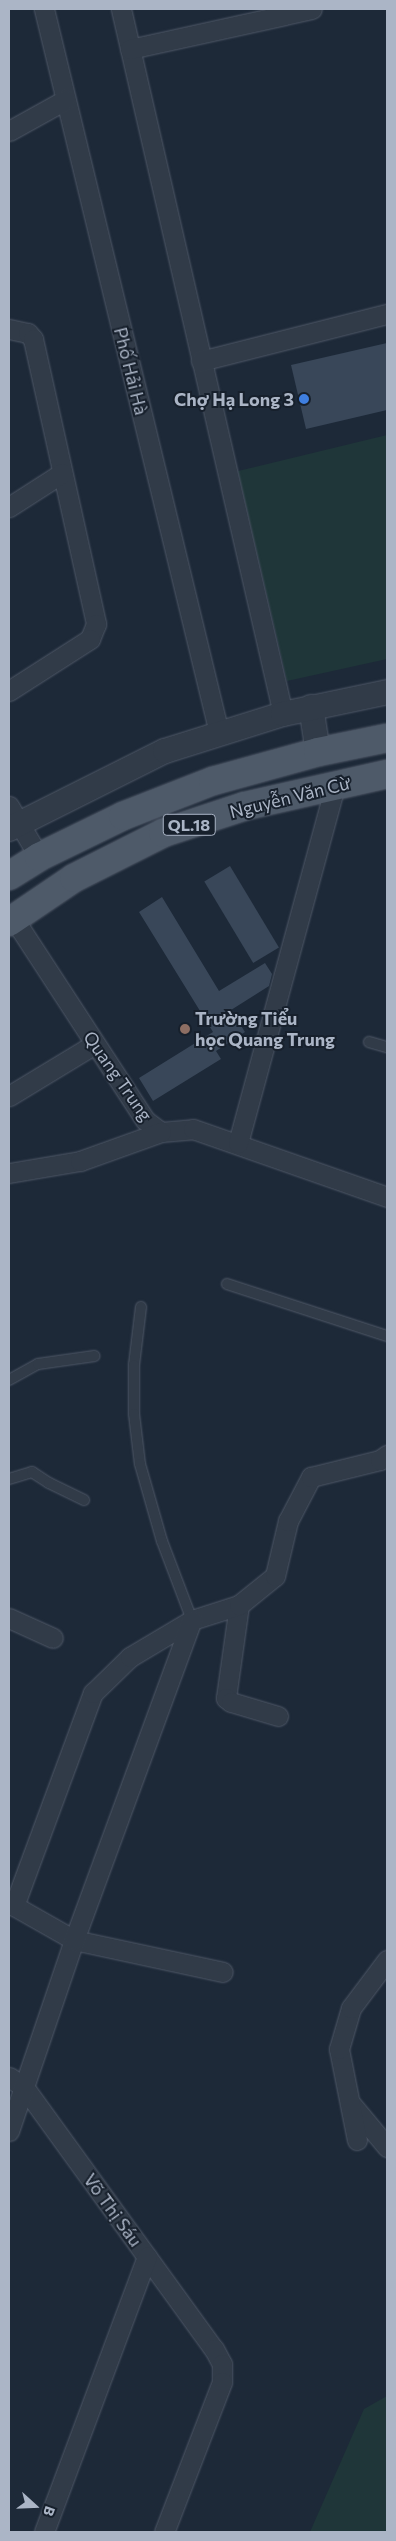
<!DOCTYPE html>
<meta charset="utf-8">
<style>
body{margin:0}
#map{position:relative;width:396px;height:2541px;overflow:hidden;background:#1d2938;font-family:Commissioner,sans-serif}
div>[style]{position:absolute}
.green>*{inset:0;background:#1f3639}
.building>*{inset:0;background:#394759;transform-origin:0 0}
.roads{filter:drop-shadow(0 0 1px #4f5867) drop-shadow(0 0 1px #4f5867)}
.service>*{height:10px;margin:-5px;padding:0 5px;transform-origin:5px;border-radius:5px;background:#313b48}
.minor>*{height:19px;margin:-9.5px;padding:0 9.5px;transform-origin:9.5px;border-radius:9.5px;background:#313b48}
.tertiary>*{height:24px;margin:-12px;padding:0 12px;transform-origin:12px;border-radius:12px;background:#313b48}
.primary>*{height:28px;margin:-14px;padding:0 14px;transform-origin:14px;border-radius:14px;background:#4e5a69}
.dots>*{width:14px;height:14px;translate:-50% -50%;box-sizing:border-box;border:2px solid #17202c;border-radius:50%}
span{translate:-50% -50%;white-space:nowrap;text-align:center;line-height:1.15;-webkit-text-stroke:4px #17202c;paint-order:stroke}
.shield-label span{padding:1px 4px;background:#17202c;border:1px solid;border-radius:4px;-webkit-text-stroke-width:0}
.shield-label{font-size:16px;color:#abb5c6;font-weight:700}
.street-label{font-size:18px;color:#abb5c6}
.poi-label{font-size:18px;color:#abb5c6;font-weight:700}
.right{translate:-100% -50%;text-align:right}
.left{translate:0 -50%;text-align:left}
.frame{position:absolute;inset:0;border:10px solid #abb5c6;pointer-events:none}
.north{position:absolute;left:10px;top:2481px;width:50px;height:50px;-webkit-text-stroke:4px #17202c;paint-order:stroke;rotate:110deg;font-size:14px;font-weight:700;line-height:20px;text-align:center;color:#abb5c6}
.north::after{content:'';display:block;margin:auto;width:18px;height:22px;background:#abb5c6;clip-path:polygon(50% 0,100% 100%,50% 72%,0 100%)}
</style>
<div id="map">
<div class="green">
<div style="clip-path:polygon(387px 435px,387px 659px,287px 681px,238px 471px)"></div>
<div style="clip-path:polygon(387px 2396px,387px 2532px,310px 2532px,364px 2409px)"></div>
</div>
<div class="building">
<div style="clip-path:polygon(387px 343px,387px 410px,306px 429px,291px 365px)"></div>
<div style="left:230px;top:866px;width:95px;height:30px;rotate:59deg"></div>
<div style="clip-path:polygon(162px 897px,219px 991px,265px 963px,272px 974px,269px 986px,231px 1010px,245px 1032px,216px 1051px,221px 1059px,153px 1101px,139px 1078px,213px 1032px,139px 912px)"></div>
</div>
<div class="roads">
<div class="service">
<div style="left:369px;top:1042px;width:19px;rotate:16deg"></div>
<div style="left:227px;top:1284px;width:168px;rotate:18deg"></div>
<div style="left:141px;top:1307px;width:58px;rotate:96.9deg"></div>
<div style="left:134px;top:1365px;width:49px;rotate:90deg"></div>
<div style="left:134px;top:1414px;width:50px;rotate:83.2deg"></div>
<div style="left:140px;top:1464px;width:80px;rotate:74.1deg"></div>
<div style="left:162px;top:1541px;width:85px;rotate:69.2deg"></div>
<div style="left:9px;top:1380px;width:33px;rotate:-29deg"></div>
<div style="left:38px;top:1364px;width:57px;rotate:-8.1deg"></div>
<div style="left:9px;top:1479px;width:24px;rotate:-17deg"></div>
<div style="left:32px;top:1472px;width:20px;rotate:33deg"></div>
<div style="left:49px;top:1483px;width:39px;rotate:26deg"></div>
</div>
<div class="minor">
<div style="left:44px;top:9px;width:745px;rotate:76.41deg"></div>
<div style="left:121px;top:9px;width:723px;rotate:77.06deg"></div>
<div style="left:130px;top:49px;width:186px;rotate:-12.4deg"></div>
<div style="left:9px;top:131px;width:64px;rotate:-29deg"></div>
<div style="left:9px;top:329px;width:19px;rotate:12deg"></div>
<div style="left:28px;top:333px;width:8px;rotate:50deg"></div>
<div style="left:33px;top:339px;width:292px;rotate:77.5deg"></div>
<div style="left:96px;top:624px;width:16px;rotate:112deg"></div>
<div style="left:90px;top:639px;width:96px;rotate:147.3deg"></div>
<div style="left:201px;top:361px;width:192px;rotate:-14.2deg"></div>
<div style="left:9px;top:507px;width:63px;rotate:-32.7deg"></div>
<div style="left:9px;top:806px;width:59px;rotate:59.5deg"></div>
<div style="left:14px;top:919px;width:240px;rotate:56.9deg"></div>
<div style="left:145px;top:1120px;width:20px;rotate:37deg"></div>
<div style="left:161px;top:1132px;width:32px;rotate:-5deg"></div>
<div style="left:193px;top:1129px;width:206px;rotate:19.3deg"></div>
<div style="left:9px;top:1096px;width:100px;rotate:-31.2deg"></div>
<div style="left:238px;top:1143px;width:371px;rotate:-74.8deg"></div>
<div style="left:9px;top:1173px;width:72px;rotate:-9.6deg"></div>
<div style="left:80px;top:1161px;width:86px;rotate:-19.7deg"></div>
<div style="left:239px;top:1605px;width:94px;rotate:98deg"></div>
<div style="left:226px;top:1698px;width:6px;rotate:39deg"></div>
<div style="left:231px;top:1702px;width:49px;rotate:16.6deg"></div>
<div style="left:9px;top:1618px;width:48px;rotate:24.4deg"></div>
<div style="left:9px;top:1903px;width:75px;rotate:29.6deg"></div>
<div style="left:74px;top:1940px;width:152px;rotate:12.1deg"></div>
<div style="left:14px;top:1906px;width:227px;rotate:-69.7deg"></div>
<div style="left:93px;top:1693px;width:52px;rotate:-44.2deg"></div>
<div style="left:130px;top:1657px;width:72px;rotate:-30.8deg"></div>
<div style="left:192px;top:1620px;width:49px;rotate:-17.7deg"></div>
<div style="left:239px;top:1605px;width:46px;rotate:-38.9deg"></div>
<div style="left:275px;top:1576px;width:57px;rotate:-76.7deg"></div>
<div style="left:288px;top:1521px;width:50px;rotate:-62.4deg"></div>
<div style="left:311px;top:1477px;width:71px;rotate:-13.8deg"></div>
<div style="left:380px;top:1460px;width:9px;rotate:-36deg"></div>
<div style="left:9px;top:2077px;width:18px;rotate:34deg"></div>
<div style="left:24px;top:2087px;width:324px;rotate:54.1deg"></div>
<div style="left:214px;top:2349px;width:17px;rotate:62deg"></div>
<div style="left:222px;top:2364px;width:18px;rotate:90deg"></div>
<div style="left:222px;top:2382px;width:161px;rotate:111.1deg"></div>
<div style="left:352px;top:2105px;width:55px;rotate:50.2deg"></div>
<div style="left:9px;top:2131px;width:202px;rotate:-71.2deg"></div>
<div style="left:74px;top:1940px;width:341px;rotate:-69.8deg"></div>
<div style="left:357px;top:2140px;width:93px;rotate:-101.2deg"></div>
<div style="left:339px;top:2049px;width:43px;rotate:-73.7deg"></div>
<div style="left:351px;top:2008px;width:60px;rotate:-53.1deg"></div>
<div style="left:44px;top:2532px;width:294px;rotate:-69.5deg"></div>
</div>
<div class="tertiary">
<div style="left:311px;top:707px;width:46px;rotate:81.2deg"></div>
<div style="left:9px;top:829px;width:174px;rotate:-26.6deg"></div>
<div style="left:165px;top:751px;width:124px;rotate:-17.4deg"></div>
<div style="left:283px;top:714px;width:106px;rotate:-11.9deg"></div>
</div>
<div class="primary">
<div style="left:9px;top:876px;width:36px;rotate:-32deg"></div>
<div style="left:39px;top:857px;width:93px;rotate:-26deg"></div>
<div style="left:123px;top:816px;width:97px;rotate:-21.3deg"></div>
<div style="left:213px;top:781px;width:109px;rotate:-15.4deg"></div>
<div style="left:318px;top:752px;width:70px;rotate:-11.5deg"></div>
<div style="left:9px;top:922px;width:78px;rotate:-34.1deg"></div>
<div style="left:74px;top:878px;width:100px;rotate:-26.8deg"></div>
<div style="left:163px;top:833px;width:86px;rotate:-18.2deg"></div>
<div style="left:245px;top:806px;width:146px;rotate:-12.7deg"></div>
</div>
</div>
<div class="dots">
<div style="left:304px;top:399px;background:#3f7fe0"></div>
<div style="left:185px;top:1029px;background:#8d6e63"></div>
</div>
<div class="shield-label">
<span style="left:189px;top:825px">QL.18</span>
</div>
<div class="street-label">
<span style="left:131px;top:371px;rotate:76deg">Phố Hải Hà</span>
<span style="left:290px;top:797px;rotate:-14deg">Nguyễn Văn Cừ</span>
<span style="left:118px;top:1076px;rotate:55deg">Quang Trung</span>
<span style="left:113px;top:2210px;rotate:54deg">Võ Thị Sáu</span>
</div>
<div class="poi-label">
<span class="right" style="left:294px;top:399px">Chợ Hạ Long 3</span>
<span class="left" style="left:195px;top:1029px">Trường Tiểu<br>học Quang Trung</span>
</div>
<div class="frame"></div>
<div class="north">B</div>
</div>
